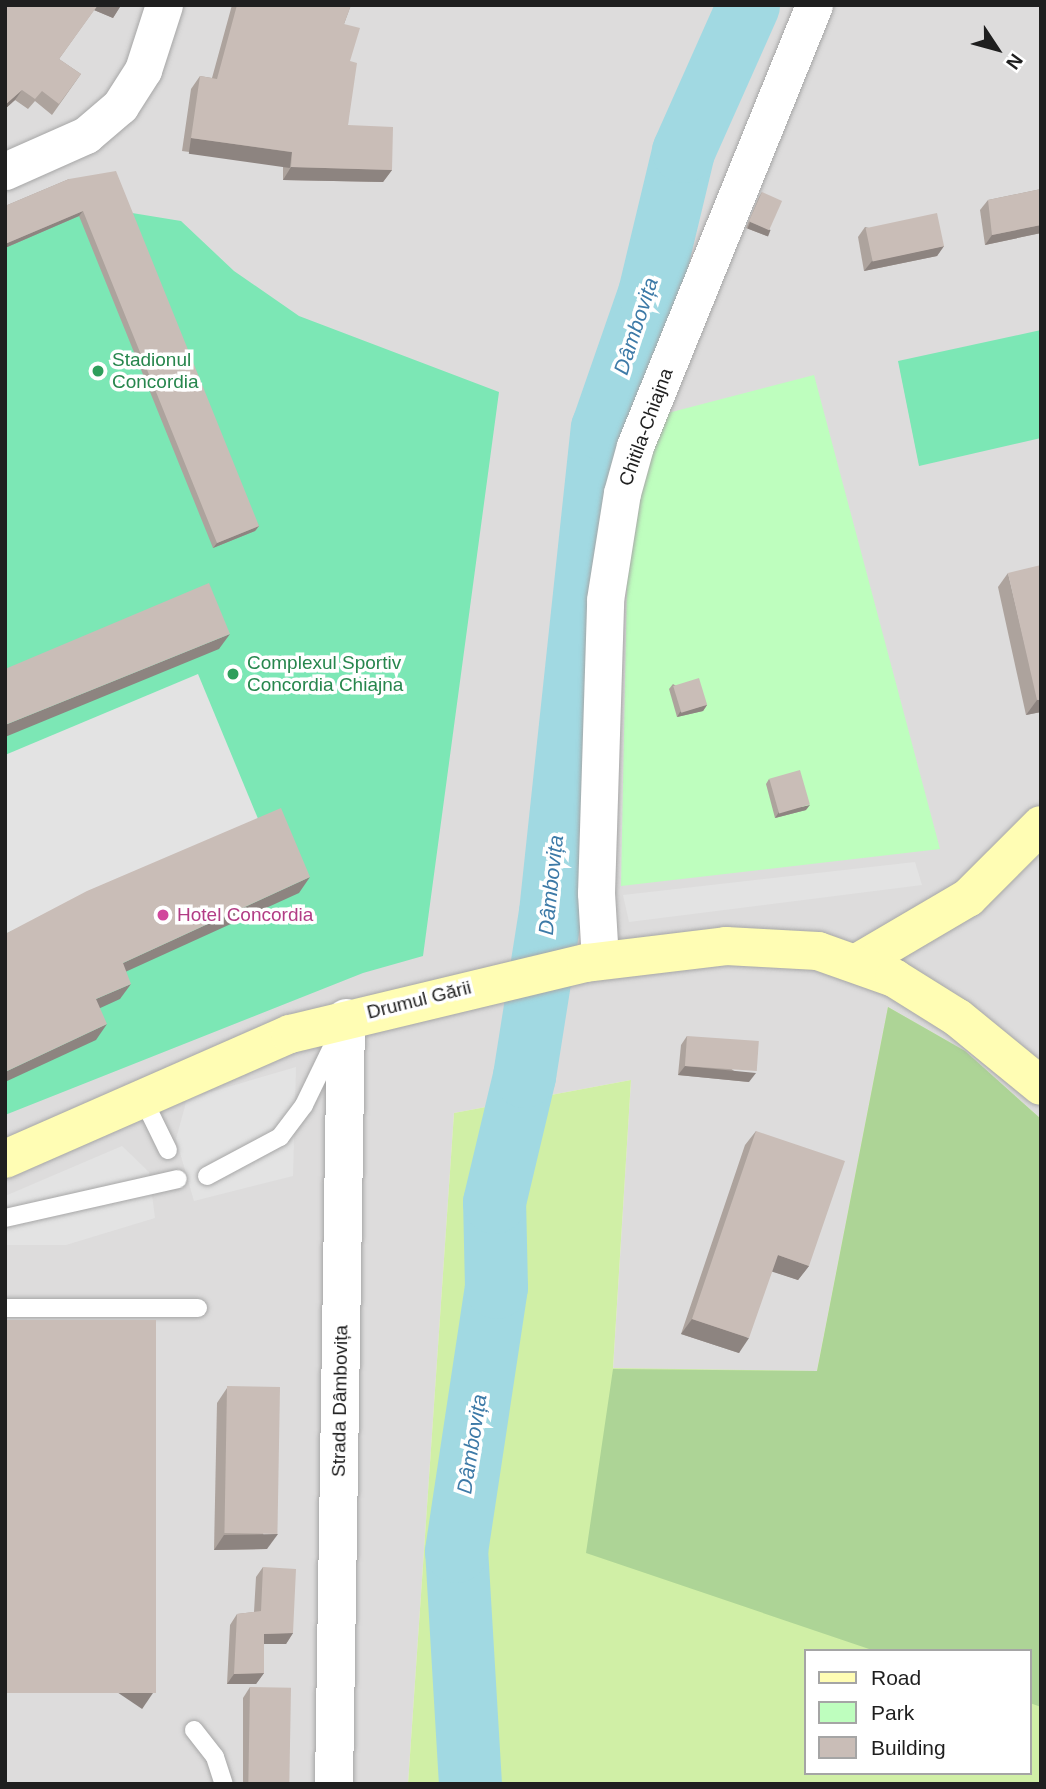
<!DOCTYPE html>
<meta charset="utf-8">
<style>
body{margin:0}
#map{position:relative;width:1046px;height:1789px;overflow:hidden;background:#f1ece5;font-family:Helvetica,sans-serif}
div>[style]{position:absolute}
.residential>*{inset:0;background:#dddcdc}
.grass>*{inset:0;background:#d0efa6}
.forest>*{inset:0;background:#add496}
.park>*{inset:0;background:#befebe}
.pitch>*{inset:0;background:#7ce7b5}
.parking>*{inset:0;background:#e3e3e3}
.river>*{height:63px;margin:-31.5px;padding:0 31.5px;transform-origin:31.5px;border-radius:31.5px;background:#a1d9e2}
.roads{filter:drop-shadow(0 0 2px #a6a6a6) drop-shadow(0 0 2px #a6a6a6)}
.service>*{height:18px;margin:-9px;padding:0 9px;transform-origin:9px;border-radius:9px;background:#fff}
.minor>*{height:37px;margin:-18.5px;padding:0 18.5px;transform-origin:18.5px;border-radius:18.5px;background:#fff}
.tertiary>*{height:38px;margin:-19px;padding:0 19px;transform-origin:19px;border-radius:19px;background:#fff}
.secondary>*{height:38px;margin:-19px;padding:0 19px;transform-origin:19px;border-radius:19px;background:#fffdb4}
.wall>*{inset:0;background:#ada39d}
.shaded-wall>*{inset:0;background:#8d8480;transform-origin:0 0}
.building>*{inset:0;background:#c9bdb7;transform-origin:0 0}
.dots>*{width:19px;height:19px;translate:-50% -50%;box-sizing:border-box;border:4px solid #fff;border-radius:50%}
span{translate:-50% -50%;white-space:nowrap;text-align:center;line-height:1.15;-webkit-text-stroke:7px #fff;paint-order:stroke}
.leisure-label{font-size:19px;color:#27864d}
.left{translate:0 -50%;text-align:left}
.street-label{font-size:19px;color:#1f1f1f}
.hotel-label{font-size:19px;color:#b23c85}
.water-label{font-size:21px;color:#3d7aa7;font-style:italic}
.frame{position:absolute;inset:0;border:7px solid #1f1f1f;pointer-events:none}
.legend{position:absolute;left:804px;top:1649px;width:228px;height:126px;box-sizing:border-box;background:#fff;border:2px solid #a5a5a5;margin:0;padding:9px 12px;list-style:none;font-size:21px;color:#1f1f1f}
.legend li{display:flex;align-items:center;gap:14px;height:35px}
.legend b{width:35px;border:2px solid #a5a5a5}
.north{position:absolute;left:962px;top:14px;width:70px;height:70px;-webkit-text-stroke:5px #fff;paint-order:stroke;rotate:126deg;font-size:19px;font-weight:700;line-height:28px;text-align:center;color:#1f1f1f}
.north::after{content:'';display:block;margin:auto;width:24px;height:32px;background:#1f1f1f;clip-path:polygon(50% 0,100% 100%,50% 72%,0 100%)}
</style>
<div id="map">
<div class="residential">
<div style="clip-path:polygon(5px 5px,1041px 5px,1041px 1119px,965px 1052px,888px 1008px,817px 1371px,613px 1369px,631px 1080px,454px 1113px,408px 1784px,5px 1784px)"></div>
</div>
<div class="grass">
<div style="clip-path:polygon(evenodd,888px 1007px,965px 1051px,1041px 1119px,1041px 1784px,408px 1784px,454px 1113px,631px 1080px,613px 1368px,817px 1371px,888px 1007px,806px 1651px,1030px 1651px,1030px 1773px,806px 1773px,806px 1651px)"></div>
</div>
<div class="forest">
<div style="clip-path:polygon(888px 1007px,965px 1051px,1041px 1119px,1041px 1707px,1030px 1703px,1030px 1651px,875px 1651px,586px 1553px,613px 1369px,817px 1371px)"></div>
</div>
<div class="park">
<div style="clip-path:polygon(814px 375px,940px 849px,621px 886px,628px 529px,664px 414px)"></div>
</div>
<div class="pitch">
<div style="clip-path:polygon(5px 210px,126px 212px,181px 221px,234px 271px,299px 316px,499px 392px,423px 956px,363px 973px,5px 1115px)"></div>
<div style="clip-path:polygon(1041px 330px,1041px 438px,919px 466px,898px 361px)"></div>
</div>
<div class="parking">
<div style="clip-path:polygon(198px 674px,261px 826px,5px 934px,5px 755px)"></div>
<div style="clip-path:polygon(915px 862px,922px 885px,629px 922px,623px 895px)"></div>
<div style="clip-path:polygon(296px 1067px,293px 1176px,194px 1201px,176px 1139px,187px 1099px)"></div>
<div style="clip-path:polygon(122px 1146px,149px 1172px,155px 1218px,66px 1245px,5px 1245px,5px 1196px)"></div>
</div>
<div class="river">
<div style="left:470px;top:1784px;width:233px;rotate:-93.4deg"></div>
<div style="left:456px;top:1551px;width:267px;rotate:-81.4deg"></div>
<div style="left:496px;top:1287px;width:85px;rotate:-91.3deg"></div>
<div style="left:494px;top:1202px;width:130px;rotate:-76.6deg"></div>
<div style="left:524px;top:1076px;width:166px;rotate:-81deg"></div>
<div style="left:550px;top:912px;width:487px;rotate:-83.9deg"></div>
<div style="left:602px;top:428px;width:143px;rotate:-70.8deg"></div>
<div style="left:649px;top:293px;width:146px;rotate:-76.5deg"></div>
<div style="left:683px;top:151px;width:160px;rotate:-66deg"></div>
</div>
<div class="roads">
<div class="service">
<div style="left:142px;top:1097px;width:59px;rotate:63.9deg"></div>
<div style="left:207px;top:1176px;width:83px;rotate:-28.1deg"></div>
<div style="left:280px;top:1137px;width:40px;rotate:-53deg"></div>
<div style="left:304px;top:1105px;width:76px;rotate:-64.1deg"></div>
<div style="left:5px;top:1218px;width:177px;rotate:-12.7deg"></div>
<div style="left:5px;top:1308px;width:193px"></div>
<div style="left:194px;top:1730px;width:34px;rotate:52deg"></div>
<div style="left:215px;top:1757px;width:28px;rotate:72deg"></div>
</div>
<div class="minor">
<div style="left:5px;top:171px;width:89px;rotate:-24deg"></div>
<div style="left:86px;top:135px;width:45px;rotate:-40.5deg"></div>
<div style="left:120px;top:106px;width:43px;rotate:-57.4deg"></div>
<div style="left:143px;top:70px;width:68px;rotate:-72.1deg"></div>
<div style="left:600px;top:960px;width:67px;rotate:-93.4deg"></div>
<div style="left:596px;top:893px;width:293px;rotate:-88.2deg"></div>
<div style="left:605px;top:600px;width:108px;rotate:-81deg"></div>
<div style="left:622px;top:493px;width:49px;rotate:-74.5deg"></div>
<div style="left:635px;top:446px;width:476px;rotate:-67.9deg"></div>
</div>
<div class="tertiary">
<div style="left:334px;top:1784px;width:766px;rotate:-89.1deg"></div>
</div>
<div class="secondary">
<div style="left:857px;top:963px;width:129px;rotate:-30.4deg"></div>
<div style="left:968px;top:898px;width:103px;rotate:-45deg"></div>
<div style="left:5px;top:1159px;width:311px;rotate:-23.7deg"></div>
<div style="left:290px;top:1034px;width:304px;rotate:-13.5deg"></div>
<div style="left:586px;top:963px;width:141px;rotate:-6.9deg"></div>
<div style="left:726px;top:946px;width:92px;rotate:3.1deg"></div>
<div style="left:818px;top:951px;width:81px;rotate:19.6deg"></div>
<div style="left:894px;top:978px;width:75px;rotate:32deg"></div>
<div style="left:958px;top:1018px;width:107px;rotate:39.3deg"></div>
</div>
</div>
<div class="wall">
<div style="clip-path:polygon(5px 5px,121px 5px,113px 18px,94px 10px,59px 59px,81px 74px,52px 115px,35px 101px,28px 109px,15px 100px,5px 109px)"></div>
<div style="clip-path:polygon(232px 5px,351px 5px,344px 24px,350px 61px,348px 125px,392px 170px,383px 182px,283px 180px,283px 165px,182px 151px,191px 89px,200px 76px,212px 78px)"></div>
<div style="clip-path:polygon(69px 179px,259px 526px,255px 531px,213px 548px,79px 216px,5px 248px,5px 206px)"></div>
<div style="clip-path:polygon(1041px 189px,1041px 233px,985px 245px,980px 210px,988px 200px)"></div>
<div style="clip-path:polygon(762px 192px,767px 236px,746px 228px,759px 197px)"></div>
<div style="clip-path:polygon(865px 227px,944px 246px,937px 256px,864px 271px,858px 237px)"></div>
<div style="clip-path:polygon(1008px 573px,1041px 712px,1026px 715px,998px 587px)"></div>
<div style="clip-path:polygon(673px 684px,707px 705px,703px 711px,677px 717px,669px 689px)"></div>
<div style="clip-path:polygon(769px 779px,806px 810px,775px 818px,766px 784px)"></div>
<div style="clip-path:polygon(687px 1036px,749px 1082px,678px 1075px,681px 1045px)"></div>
<div style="clip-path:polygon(756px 1131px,809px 1266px,798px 1280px,772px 1271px,739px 1353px,681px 1334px,745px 1145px)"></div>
<div style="clip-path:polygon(227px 1388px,267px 1549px,214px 1550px,217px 1403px)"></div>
<div style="clip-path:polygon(263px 1567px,293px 1633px,286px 1644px,264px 1644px,264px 1673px,256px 1684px,227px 1684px,230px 1625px,237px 1614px,254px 1612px,256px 1577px)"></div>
<div style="clip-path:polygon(250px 1687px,289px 1784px,243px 1784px,243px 1698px)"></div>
</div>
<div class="shaded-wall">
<div style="clip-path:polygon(98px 5px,115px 5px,120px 7px,113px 18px,94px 10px)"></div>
<div style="clip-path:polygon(22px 90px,15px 100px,5px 109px,5px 105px)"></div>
<div style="left:191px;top:138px;width:102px;height:16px;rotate:8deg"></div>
<div style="clip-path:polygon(291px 167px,392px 170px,383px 182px,283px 180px)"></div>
<div style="clip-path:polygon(83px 211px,79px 216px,5px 248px,5px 244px)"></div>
<div style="left:750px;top:222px;width:22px;height:7px;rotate:21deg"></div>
<div style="clip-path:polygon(1041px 225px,1041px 233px,985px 245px,992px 235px)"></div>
<div style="clip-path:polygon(944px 246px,937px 256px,864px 271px,872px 261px)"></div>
<div style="clip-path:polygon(259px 526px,255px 531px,213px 548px,217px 543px)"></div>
<div style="clip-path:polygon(230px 634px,219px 649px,5px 737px,5px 725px)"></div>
<div style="clip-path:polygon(1041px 699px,1041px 712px,1026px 715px,1037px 700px)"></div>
<div style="clip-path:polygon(707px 705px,703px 711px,677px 717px,680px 712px)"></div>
<div style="clip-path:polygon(810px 805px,806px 810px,775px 818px,779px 812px)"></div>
<div style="clip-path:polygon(310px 877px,299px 893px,112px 978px,123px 963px)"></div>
<div style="clip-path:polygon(131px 984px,120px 999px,85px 1015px,96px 999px)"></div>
<div style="clip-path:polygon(107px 1024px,96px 1040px,5px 1082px,5px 1072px)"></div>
<div style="clip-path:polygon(685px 1066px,756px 1073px,749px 1082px,678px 1075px)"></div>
<div style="clip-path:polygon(778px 1255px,809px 1266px,798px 1280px,767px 1270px)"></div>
<div style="clip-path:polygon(692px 1319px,749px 1338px,739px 1353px,681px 1334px)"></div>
<div style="clip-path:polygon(278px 1534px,267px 1549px,214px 1550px,224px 1535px)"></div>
<div style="clip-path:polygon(293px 1633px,286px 1644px,257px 1644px,264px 1634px)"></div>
<div style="clip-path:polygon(264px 1673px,256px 1684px,227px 1684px,234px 1674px)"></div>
<div style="left:155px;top:1690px;width:23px;height:150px;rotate:124deg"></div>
</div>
<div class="building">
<div style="clip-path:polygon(5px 5px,98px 5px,59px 59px,81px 74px,59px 104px,42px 91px,35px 99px,22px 90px,5px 105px)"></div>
<div style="clip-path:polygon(237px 5px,351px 5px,344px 24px,360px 28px,350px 61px,357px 63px,348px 125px,393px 127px,392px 170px,291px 167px,292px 152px,191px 138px,200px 76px,217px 79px)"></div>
<div style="clip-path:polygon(116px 171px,259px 526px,217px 543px,83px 211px,5px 244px,5px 206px,69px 179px)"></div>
<div style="clip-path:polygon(1041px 189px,1041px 225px,992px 235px,988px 200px)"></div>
<div style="left:762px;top:192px;width:22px;height:32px;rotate:24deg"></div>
<div style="left:937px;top:213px;width:34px;height:73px;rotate:78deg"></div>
<div style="clip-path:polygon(1041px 565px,1041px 699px,1037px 700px,1008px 573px)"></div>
<div style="clip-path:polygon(209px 583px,230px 634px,5px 725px,5px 669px)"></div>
<div style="left:699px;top:678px;width:28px;height:27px;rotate:73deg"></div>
<div style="left:800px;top:770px;width:36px;height:32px;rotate:74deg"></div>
<div style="clip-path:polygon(281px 808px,310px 877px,123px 963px,131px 984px,96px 999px,107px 1024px,5px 1072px,5px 934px,87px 891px)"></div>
<div style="left:687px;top:1036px;width:72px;height:30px;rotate:4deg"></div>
<div style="clip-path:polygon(756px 1131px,845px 1161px,809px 1266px,778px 1255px,749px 1338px,692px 1319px)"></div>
<div style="left:5px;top:1320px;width:151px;height:373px"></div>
<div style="left:280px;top:1387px;width:147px;height:53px;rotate:91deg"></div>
<div style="clip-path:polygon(263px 1567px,296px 1569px,293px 1633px,264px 1634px,264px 1673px,234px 1674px,237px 1614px,261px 1611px)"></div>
<div style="left:250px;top:1687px;width:41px;height:97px;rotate:1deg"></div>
</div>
<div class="dots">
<div style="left:98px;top:371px;background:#2e9e5b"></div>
<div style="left:233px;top:674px;background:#2e9e5b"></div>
<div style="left:163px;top:915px;background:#d1479c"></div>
</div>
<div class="leisure-label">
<span class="left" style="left:112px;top:371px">Stadionul<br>Concordia</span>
<span class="left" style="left:247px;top:674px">Complexul Sportiv<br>Concordia Chiajna</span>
</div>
<div class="street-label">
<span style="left:646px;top:427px;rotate:-70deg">Chitila-Chiajna</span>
<span style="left:419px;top:1000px;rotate:-14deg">Drumul Gării</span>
<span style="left:340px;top:1401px;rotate:-89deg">Strada Dâmbovița</span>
</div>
<div class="hotel-label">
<span class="left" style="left:177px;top:915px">Hotel Concordia</span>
</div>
<div class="water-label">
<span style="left:636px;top:326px;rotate:-72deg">Dâmbovița</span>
<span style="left:551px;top:885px;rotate:-84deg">Dâmbovița</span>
<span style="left:472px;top:1444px;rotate:-81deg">Dâmbovița</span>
</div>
<div class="frame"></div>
<ul class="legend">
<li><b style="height:9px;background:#fffdb4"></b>Road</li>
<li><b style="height:19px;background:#befebe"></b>Park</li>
<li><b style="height:19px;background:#c9bdb7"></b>Building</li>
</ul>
<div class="north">N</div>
</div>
